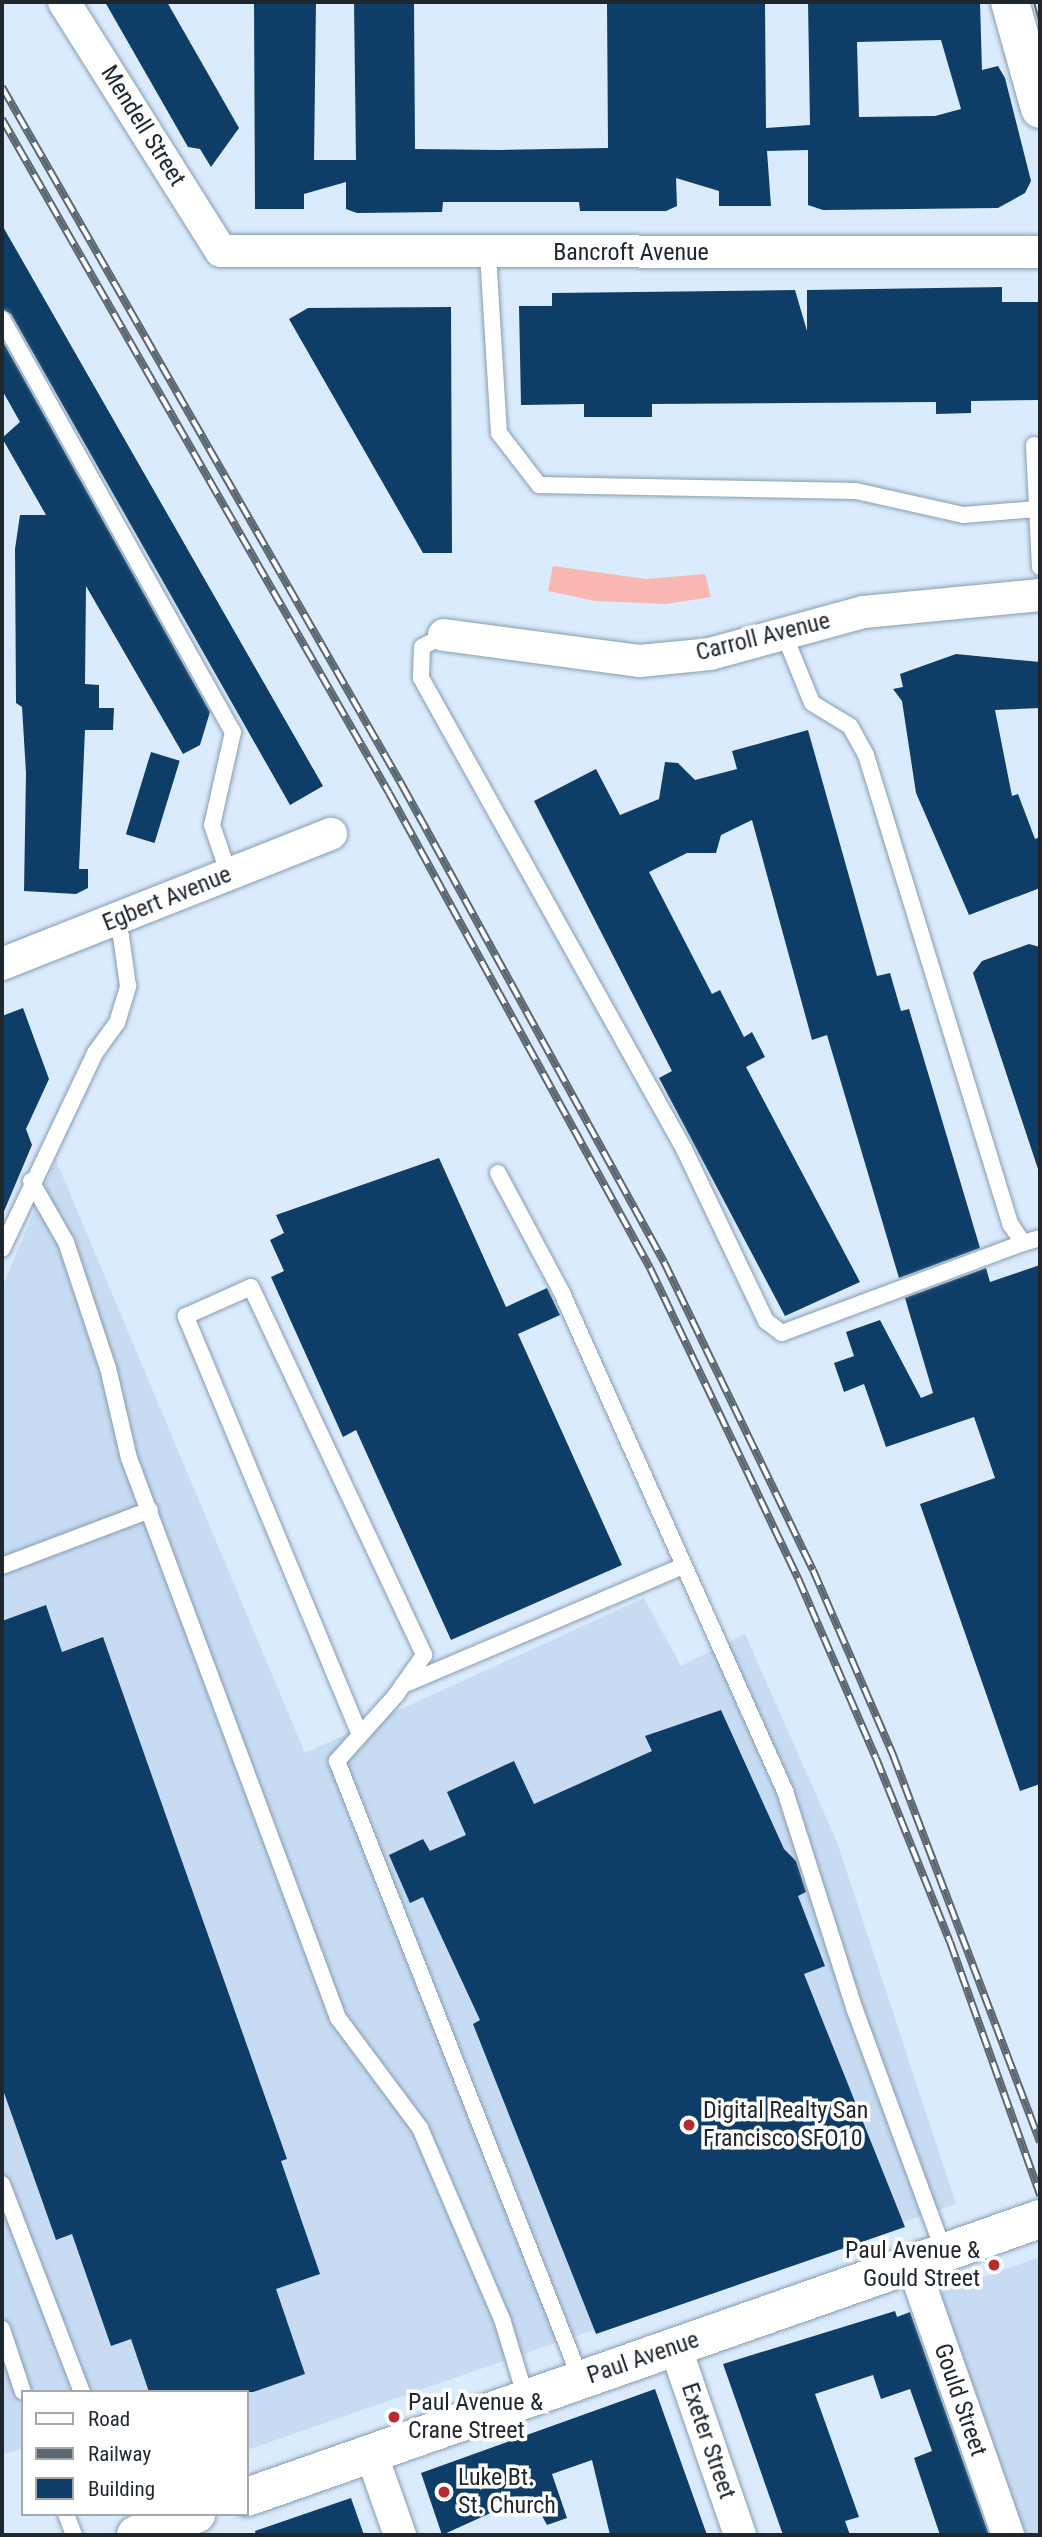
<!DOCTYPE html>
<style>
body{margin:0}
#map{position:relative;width:1042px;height:2537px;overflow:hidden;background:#daebfd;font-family:"Roboto Condensed",sans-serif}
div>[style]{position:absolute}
.built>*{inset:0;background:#c7dcf2}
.green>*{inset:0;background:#f8b7b2}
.building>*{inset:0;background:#0e3e67;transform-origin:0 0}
.roads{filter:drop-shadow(0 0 2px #879cb0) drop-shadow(0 0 2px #879cb0)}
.lane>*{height:16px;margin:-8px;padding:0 8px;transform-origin:8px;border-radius:8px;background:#fff}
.street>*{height:32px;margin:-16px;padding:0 16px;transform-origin:16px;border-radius:16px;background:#fff}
.secondary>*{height:38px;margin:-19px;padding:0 19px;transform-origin:19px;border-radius:19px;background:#fff}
.primary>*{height:38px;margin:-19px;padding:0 19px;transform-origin:19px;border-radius:19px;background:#fff}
.tram>*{height:2px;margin:-1px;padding:0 1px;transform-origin:1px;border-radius:1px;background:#5c6772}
.rail>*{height:8px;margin-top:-4px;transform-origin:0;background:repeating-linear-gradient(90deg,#fff 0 16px,#5c6772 0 32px);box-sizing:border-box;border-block:2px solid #5c6772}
.dots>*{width:19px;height:19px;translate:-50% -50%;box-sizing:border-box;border:4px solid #fff;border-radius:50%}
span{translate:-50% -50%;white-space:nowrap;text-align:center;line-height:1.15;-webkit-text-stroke:7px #fff;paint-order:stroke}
.street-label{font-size:24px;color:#1e262e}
.poi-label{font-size:24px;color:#1e262e}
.left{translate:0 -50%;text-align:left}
.right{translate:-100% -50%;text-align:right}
.frame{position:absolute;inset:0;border:4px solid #1e262e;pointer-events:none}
.legend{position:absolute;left:21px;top:2390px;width:228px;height:126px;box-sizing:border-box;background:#fff;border:2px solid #a5a8ab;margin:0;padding:9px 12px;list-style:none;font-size:21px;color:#1e262e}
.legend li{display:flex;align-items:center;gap:14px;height:35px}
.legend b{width:35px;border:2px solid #a5a8ab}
</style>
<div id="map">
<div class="built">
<div style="clip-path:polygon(56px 1160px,305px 1753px,644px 1598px,681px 1666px,745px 1634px,837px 1842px,956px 2204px,247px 2450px,247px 2392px,23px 2392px,23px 2448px,2px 2455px,2px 1287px)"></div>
<div style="clip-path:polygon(1040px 2257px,1040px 2535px,1022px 2535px,938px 2293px)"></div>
</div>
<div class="green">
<div style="clip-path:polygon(553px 566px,646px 579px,705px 574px,711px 597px,666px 604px,595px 601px,548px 591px)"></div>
</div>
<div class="building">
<div style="clip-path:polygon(105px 2px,167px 2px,239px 128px,211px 167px,200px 149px,188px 147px)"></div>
<div style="clip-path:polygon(evenodd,254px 2px,316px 2px,314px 160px,356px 160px,354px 2px,414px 2px,415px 149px,500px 150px,608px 148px,607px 2px,765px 2px,766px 128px,810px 125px,808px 2px,980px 2px,982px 70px,998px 66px,1005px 78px,1031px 181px,1025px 193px,998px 208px,823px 210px,808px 205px,808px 150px,767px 151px,771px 206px,719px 206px,719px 191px,676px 178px,677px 206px,666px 211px,580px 211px,579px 202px,443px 202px,442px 212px,357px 213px,346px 209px,346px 182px,304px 194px,304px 209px,255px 209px,254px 2px,941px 40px,961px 109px,935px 116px,859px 117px,857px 42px,941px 40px)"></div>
<div style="clip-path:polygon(2px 225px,323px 786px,290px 805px,11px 314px,2px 309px)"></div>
<div style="clip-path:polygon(1002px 287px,1002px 302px,1040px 302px,1040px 400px,971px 401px,971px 413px,936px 414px,936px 402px,652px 404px,652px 417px,584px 417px,584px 404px,521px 405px,519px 306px,552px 306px,552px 293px,795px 290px,807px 331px,807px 290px)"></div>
<div style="clip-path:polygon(451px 307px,452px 553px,423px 553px,289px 319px,308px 308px)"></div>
<div style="clip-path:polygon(2px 340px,210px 712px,200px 745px,183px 754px,86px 586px,85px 684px,99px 685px,99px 708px,114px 708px,113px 730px,85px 730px,79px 869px,88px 869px,88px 888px,76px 894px,24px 891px,26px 773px,22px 707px,16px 703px,15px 549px,20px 515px,46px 515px,2px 438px,20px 422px,2px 390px)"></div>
<div style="clip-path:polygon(956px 654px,1040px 662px,1040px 708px,995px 710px,1012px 796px,1018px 794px,1035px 839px,1040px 837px,1040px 888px,969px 915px,916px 793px,902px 701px,893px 689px,903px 687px,900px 674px)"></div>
<div style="clip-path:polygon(808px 730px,877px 976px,890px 973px,901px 1011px,909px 1009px,980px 1248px,899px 1278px,827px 1035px,812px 1040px,752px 820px,721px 835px,716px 853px,687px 853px,649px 872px,712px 994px,720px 990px,744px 1037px,752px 1032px,765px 1057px,746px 1067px,860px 1282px,785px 1316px,659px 1078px,672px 1071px,534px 801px,596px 769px,620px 815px,659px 799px,665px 762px,678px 763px,695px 780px,737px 769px,732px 751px)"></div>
<div style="left:151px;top:752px;width:30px;height:86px;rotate:17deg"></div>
<div style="clip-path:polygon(1029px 944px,1040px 947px,1038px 1169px,973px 973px,982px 961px)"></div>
<div style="clip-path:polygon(23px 1008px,49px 1079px,26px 1129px,32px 1145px,2px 1216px,2px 1016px)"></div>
<div style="clip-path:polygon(439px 1158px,506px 1307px,547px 1288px,560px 1315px,518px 1334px,622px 1565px,451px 1640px,356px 1430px,343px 1437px,271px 1277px,284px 1271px,270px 1240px,284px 1233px,276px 1215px)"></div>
<div style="clip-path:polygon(1040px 1265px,1040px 1784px,1020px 1791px,920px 1504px,995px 1478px,974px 1417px,886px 1447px,864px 1384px,844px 1392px,834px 1363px,854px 1356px,846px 1332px,880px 1320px,921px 1398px,933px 1393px,905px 1298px,986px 1268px,990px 1282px)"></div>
<div style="clip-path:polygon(46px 1605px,62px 1652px,103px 1637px,287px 2159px,281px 2161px,320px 2274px,276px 2289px,305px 2374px,253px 2392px,149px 2392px,131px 2339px,111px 2346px,72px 2234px,56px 2240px,2px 2087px,2px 1621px)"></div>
<div style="clip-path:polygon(721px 1710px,784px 1849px,796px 1861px,806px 1892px,798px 1896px,825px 1966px,804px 1974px,905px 2227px,596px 2334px,473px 2024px,480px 2020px,423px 1897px,410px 1903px,389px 1855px,423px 1839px,430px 1851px,466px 1835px,447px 1792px,514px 1761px,534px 1804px,652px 1751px,645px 1736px)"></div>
<div style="clip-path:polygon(895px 2311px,897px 2317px,910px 2312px,989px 2535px,940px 2535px,914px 2458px,932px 2451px,910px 2389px,881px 2399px,873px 2375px,815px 2394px,859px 2517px,845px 2521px,850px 2535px,783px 2535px,723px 2364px)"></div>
<div style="clip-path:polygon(655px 2389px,707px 2535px,610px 2535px,592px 2460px,552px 2474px,567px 2518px,547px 2525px,536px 2505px,507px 2515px,504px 2507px,442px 2535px,421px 2473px)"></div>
<div style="clip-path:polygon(351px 2498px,364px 2535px,256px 2535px,255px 2531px)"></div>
</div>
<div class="roads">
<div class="lane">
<div style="left:488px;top:254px;width:179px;rotate:86.5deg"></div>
<div style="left:499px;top:433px;width:66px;rotate:52.4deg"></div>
<div style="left:539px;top:485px;width:317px;rotate:1.1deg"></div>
<div style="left:856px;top:491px;width:110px;rotate:12.6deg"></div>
<div style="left:963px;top:515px;width:74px;rotate:-4.6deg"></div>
<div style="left:2px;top:319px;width:473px;rotate:60.8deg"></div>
<div style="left:233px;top:732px;width:95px;rotate:102.7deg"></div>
<div style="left:212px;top:825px;width:53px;rotate:71.2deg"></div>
<div style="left:1034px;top:445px;width:122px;rotate:87.2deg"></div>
<div style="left:784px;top:634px;width:74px;rotate:67.9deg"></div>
<div style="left:812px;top:703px;width:44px;rotate:31.2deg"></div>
<div style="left:850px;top:726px;width:33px;rotate:61deg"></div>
<div style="left:866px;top:755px;width:492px;rotate:72.9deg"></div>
<div style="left:1011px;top:1225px;width:22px;rotate:56deg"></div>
<div style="left:1023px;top:1243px;width:18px;rotate:-16deg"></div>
<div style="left:444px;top:635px;width:25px;rotate:151deg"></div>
<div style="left:422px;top:647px;width:31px;rotate:92deg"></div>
<div style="left:421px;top:678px;width:539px;rotate:60.82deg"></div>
<div style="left:684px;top:1149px;width:191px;rotate:64.5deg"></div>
<div style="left:766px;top:1321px;width:20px;rotate:37deg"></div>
<div style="left:782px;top:1333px;width:257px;rotate:-20.5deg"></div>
<div style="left:498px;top:1173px;width:136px;rotate:61.9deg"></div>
<div style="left:562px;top:1293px;width:546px;rotate:65.88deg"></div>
<div style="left:785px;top:1791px;width:230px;rotate:72.3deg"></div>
<div style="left:855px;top:2010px;width:260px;rotate:69.8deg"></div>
<div style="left:31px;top:1181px;width:70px;rotate:60.2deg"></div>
<div style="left:66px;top:1242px;width:133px;rotate:71.6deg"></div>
<div style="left:108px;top:1368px;width:92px;rotate:76.9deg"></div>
<div style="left:129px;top:1458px;width:598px;rotate:69.53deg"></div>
<div style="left:338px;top:2018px;width:137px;rotate:53.3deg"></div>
<div style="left:420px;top:2128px;width:208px;rotate:66.8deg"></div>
<div style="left:502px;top:2319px;width:83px;rotate:73.1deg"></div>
<div style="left:2px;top:1249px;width:217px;rotate:-64.6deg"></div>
<div style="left:95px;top:1053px;width:37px;rotate:-54deg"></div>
<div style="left:117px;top:1023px;width:39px;rotate:-73deg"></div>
<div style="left:128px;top:986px;width:50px;rotate:-98deg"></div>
<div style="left:121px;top:936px;width:17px;rotate:-121deg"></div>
<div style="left:2px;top:1566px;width:158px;rotate:-20.7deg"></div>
<div style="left:403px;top:1685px;width:305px;rotate:-23deg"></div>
<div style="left:360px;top:1735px;width:454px;rotate:-112.6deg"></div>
<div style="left:186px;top:1316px;width:71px;rotate:-24deg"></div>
<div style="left:251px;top:1287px;width:407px;rotate:64.8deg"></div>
<div style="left:424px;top:1655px;width:49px;rotate:125deg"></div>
<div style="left:396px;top:1695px;width:89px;rotate:131.8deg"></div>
<div style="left:337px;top:1761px;width:665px;rotate:68.49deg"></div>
<div style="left:2px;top:2184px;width:223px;rotate:69deg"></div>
<div style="left:2px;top:2329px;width:66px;rotate:71.6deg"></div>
<div style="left:66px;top:2514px;width:22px;rotate:69deg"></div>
</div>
<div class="street">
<div style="left:64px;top:2px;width:294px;rotate:57.8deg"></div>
<div style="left:221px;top:251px;width:819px;rotate:0.07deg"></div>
<div style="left:444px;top:635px;width:198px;rotate:7.6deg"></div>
<div style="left:640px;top:661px;width:70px;rotate:-5.7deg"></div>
<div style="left:710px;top:654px;width:160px;rotate:-15.3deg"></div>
<div style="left:864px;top:612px;width:177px;rotate:-5.5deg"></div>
<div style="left:2px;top:964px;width:354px;rotate:-21.6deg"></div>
<div style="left:913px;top:2265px;width:286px;rotate:70.6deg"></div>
<div style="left:675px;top:2346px;width:200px;rotate:71deg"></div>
<div style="left:371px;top:2453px;width:87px;rotate:70.5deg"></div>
</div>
<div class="secondary">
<div style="left:247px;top:2497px;width:840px;rotate:-19.32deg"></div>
<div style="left:136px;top:2535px;width:64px;rotate:-19.3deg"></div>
</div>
<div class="primary">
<div style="left:1010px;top:2px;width:111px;rotate:74.3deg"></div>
</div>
</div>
<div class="tram">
<div style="left:1034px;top:2px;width:24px;rotate:75deg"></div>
</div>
<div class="rail">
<div style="left:2px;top:87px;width:807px;rotate:60.19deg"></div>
<div style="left:403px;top:787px;width:542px;rotate:61.21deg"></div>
<div style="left:664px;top:1262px;width:342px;rotate:64.2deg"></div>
<div style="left:813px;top:1570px;width:202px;rotate:66.6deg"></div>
<div style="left:893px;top:1755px;width:414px;rotate:69.2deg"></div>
<div style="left:2px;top:119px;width:777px;rotate:60.14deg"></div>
<div style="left:389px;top:793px;width:542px;rotate:61.21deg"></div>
<div style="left:650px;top:1268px;width:344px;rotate:64.5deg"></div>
<div style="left:798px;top:1578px;width:196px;rotate:66.6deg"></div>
<div style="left:876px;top:1758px;width:198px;rotate:68.1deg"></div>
<div style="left:950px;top:1942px;width:269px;rotate:70.4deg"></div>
</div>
<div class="dots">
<div style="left:689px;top:2125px;background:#ba2a30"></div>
<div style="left:994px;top:2265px;background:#ba2a30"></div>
<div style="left:394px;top:2417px;background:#ba2a30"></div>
<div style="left:444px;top:2492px;background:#ba2a30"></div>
</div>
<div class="street-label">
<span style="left:143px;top:126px;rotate:58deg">Mendell Street</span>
<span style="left:631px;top:253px">Bancroft Avenue</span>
<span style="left:763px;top:637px;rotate:-14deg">Carroll Avenue</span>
<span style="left:167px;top:899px;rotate:-22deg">Egbert Avenue</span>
<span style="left:643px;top:2358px;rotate:-19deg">Paul Avenue</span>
<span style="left:960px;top:2400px;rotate:71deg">Gould Street</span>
<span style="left:708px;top:2441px;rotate:71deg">Exeter Street</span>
</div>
<div class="poi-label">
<span class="left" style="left:703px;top:2125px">Digital Realty San<br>Francisco SFO10</span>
<span class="right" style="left:980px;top:2265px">Paul Avenue &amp;<br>Gould Street</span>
<span class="left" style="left:408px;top:2417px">Paul Avenue &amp;<br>Crane Street</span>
<span class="left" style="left:458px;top:2492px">Luke Bt.<br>St. Church</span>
</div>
<div class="frame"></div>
<ul class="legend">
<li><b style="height:9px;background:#fff"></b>Road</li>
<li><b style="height:9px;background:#5c6772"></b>Railway</li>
<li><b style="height:19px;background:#0e3e67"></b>Building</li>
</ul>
</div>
